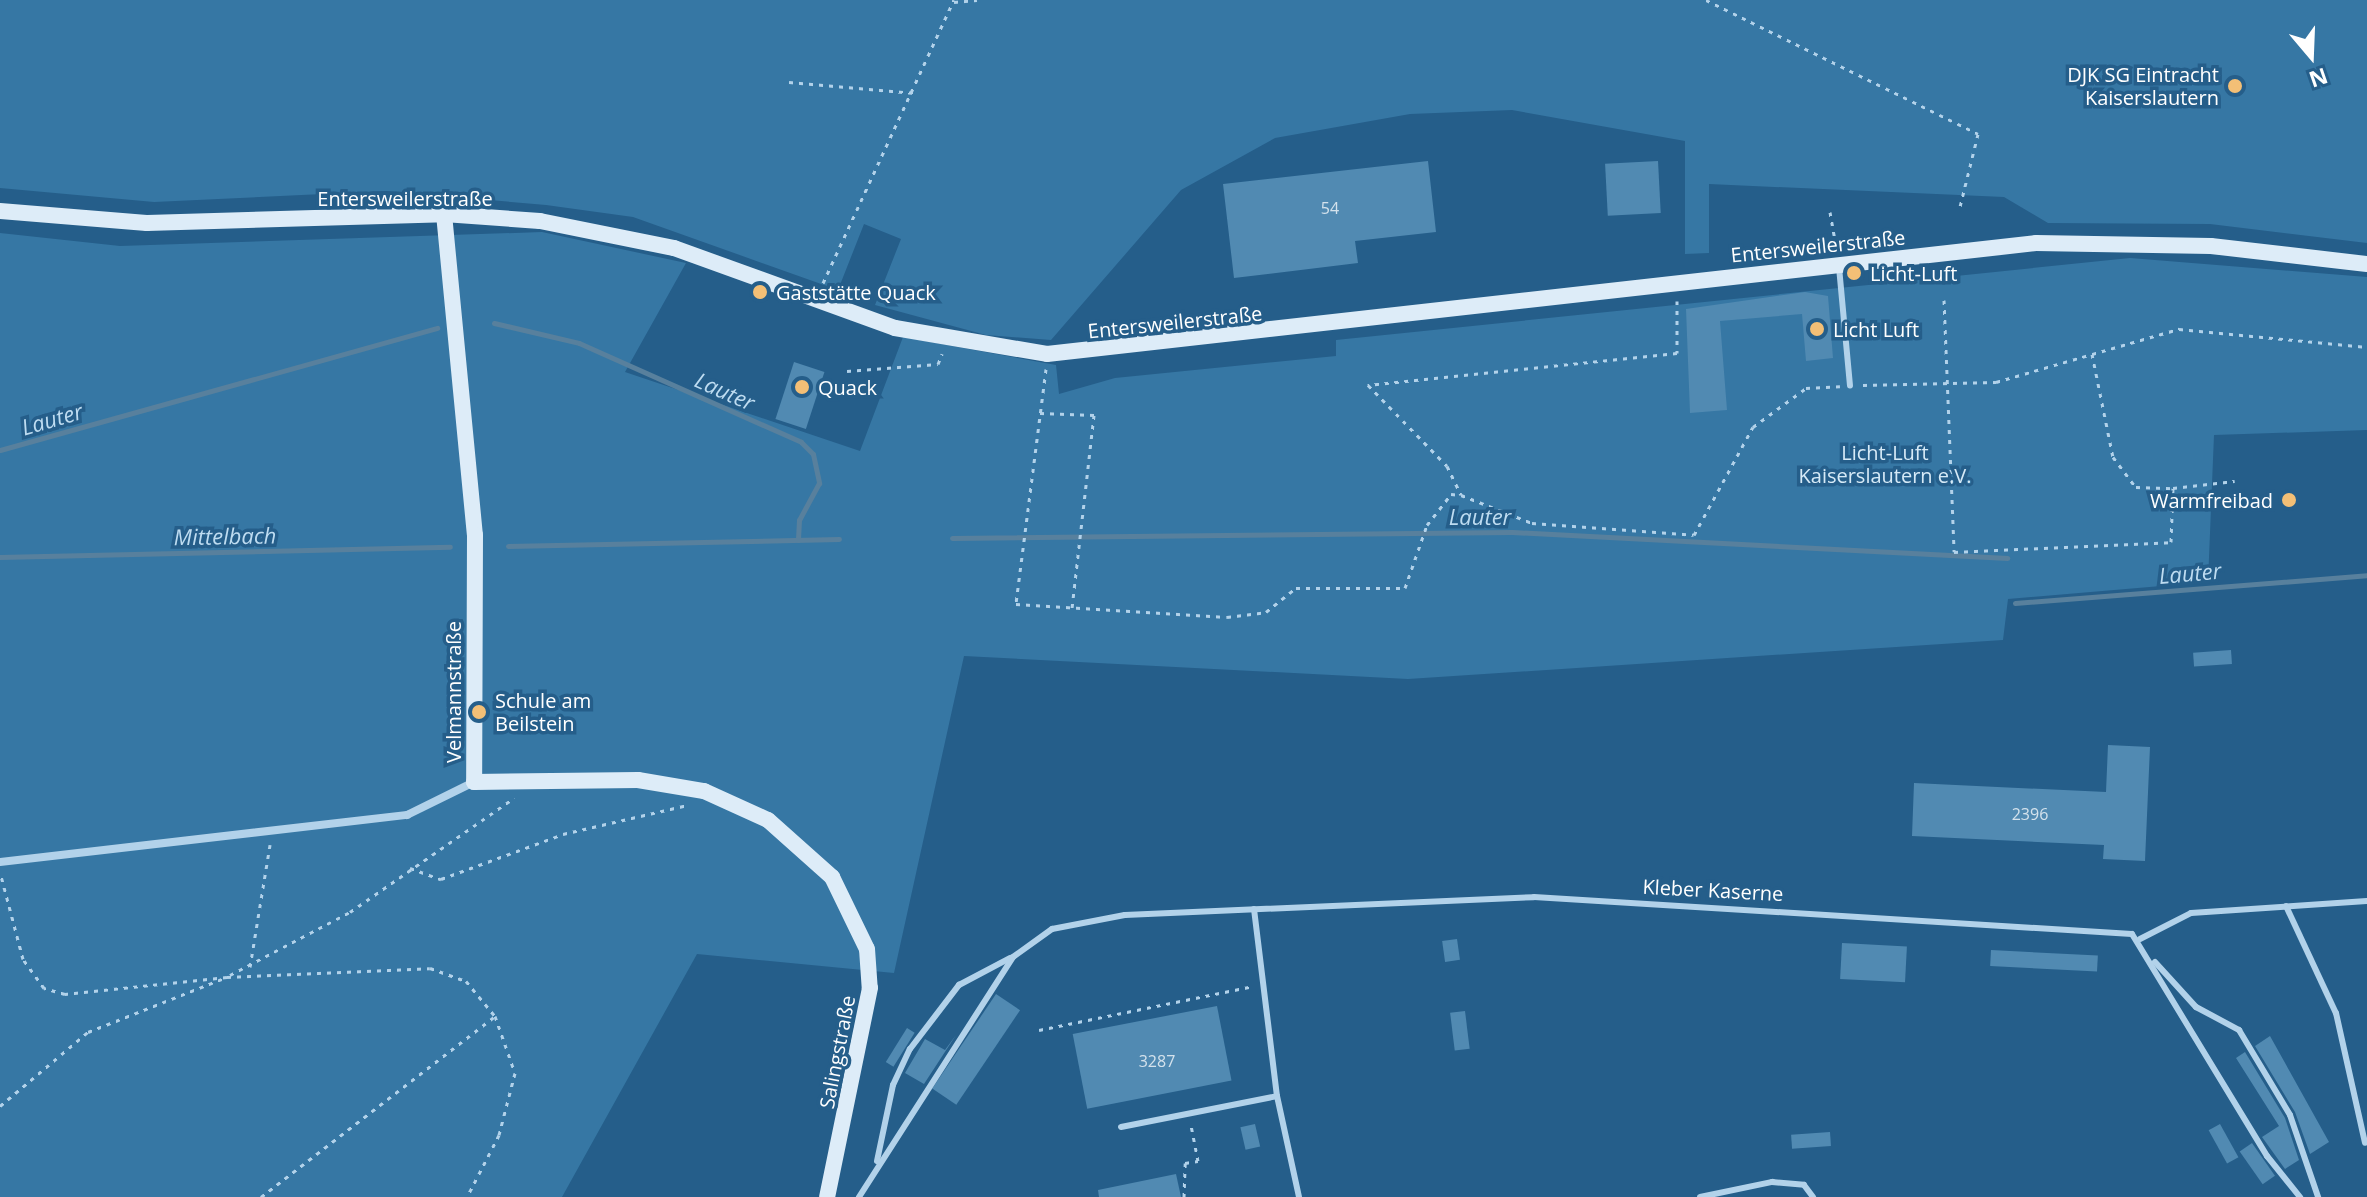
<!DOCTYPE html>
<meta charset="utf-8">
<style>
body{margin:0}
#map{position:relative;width:2367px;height:1197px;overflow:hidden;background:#255e8a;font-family:"Open Sans",sans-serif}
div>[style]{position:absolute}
.green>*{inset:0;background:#3677a4}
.stream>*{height:5px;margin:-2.5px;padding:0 2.5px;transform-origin:2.5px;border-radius:2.5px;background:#58809d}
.building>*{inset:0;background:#518ab2;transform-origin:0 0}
.path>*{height:3px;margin-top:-1.5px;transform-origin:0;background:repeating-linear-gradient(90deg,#b2d2ea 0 4px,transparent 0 10px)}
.lane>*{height:6px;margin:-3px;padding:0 3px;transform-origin:3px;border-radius:3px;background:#b2d2ea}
.street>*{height:8px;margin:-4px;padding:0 4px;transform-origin:4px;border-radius:4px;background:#b2d2ea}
.secondary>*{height:16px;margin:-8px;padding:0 8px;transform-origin:8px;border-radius:8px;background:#ddecf8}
.dots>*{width:22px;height:22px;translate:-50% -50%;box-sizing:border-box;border:4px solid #255e8a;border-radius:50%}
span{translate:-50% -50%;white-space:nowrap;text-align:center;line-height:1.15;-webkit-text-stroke:7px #255e8a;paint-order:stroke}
.number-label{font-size:16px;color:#d4e2ec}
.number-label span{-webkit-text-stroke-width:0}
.poi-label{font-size:20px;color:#fff}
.right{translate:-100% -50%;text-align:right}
.left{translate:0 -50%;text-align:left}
.street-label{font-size:20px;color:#fff}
.park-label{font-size:20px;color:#d6eaf7}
.water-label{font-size:22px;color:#bedcf1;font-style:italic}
.north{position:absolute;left:2271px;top:16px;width:80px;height:80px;-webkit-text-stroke:6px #255e8a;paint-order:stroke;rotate:161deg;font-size:22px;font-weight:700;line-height:32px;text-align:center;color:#fff}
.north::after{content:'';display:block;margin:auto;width:28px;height:36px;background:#fff;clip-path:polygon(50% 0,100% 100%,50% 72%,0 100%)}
</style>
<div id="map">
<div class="green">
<div style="clip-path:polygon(0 0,2367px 0,2367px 243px,2210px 224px,2048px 223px,2004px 197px,1709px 184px,1709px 253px,1685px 254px,1685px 141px,1512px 110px,1410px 114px,1275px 138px,1181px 190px,1051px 340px,986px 335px,875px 305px,901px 239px,864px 224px,838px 290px,633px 217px,546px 205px,386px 191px,154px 202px,0 188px)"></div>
<div style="clip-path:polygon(542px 232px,686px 263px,625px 372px,860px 451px,903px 337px,1056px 365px,1059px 394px,1115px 378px,1336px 356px,1336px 340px,2130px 258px,2367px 277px,2367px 430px,2214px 435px,2208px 582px,2008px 599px,2003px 640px,1408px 679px,964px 656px,894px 973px,697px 954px,562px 1197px,0 1197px,0 233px,120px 246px)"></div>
</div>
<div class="stream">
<div style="left:494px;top:323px;width:87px;rotate:13.2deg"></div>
<div style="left:579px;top:343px;width:243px;rotate:24deg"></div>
<div style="left:801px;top:442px;width:17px;rotate:45deg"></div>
<div style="left:813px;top:454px;width:30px;rotate:78deg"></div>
<div style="left:819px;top:483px;width:42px;rotate:118.4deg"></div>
<div style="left:799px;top:520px;width:20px;rotate:93deg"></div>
<div style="left:0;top:450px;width:454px;rotate:-15.6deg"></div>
<div style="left:952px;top:538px;width:560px;rotate:-0.61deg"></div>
<div style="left:1512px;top:532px;width:496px;rotate:3deg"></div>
<div style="left:508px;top:546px;width:331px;rotate:-1.2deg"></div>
<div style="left:0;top:557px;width:450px;rotate:-1.3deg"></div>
<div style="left:2015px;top:603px;width:353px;rotate:-4.5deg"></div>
</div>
<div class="building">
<div style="clip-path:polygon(1428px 161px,1436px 232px,1355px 241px,1358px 263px,1234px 278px,1223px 184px)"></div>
<div style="left:1658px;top:161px;width:52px;height:53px;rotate:87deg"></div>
<div style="clip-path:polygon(1805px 292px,1828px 296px,1833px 358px,1806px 361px,1802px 314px,1720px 321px,1727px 410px,1690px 413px,1686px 309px)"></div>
<div style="left:794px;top:362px;width:32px;height:60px;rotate:18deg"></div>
<div style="left:2231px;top:650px;width:14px;height:38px;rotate:86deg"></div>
<div style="clip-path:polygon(2108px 745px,2150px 747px,2145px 861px,2103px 859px,2104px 845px,1912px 836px,1914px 783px,2106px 792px)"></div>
<div style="left:1457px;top:939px;width:21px;height:15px;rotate:82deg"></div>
<div style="left:1842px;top:943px;width:65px;height:36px;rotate:3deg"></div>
<div style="left:1991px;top:950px;width:107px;height:16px;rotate:3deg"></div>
<div style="left:996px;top:994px;width:29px;height:114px;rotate:34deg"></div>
<div style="left:1217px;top:1006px;width:76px;height:147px;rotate:79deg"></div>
<div style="left:1465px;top:1011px;width:38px;height:15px;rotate:83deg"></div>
<div style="left:907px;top:1028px;width:9px;height:40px;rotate:32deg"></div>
<div style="clip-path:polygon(956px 1035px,924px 1084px,905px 1073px,925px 1039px,945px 1050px)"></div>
<div style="clip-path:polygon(2270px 1036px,2329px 1142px,2310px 1154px,2295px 1112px,2255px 1046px)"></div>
<div style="clip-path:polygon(2245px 1052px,2285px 1118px,2299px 1160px,2285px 1169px,2262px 1137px,2279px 1126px,2236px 1058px)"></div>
<div style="left:1255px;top:1124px;width:23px;height:15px;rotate:77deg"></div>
<div style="left:2220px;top:1124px;width:38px;height:13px;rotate:61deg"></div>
<div style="left:1830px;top:1132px;width:14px;height:39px;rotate:86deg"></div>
<div style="left:2252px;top:1143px;width:40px;height:15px;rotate:55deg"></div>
<div style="clip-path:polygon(1176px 1174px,1181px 1197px,1099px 1197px,1098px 1190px)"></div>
</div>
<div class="path">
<div style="left:1706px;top:0;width:303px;rotate:26.2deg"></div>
<div style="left:1978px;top:134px;width:79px;rotate:103.9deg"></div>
<div style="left:954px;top:2px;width:23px;rotate:-5deg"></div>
<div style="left:789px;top:82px;width:126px;rotate:5deg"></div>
<div style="left:1830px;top:212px;width:36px;rotate:80deg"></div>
<div style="left:823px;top:283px;width:312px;rotate:-65.2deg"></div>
<div style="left:1944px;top:300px;width:252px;rotate:87.7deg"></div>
<div style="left:1954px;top:552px;width:217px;rotate:-2.6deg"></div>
<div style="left:2171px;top:542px;width:54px;rotate:-87.9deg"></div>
<div style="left:2173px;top:488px;width:62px;rotate:-6.4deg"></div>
<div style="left:1677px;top:301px;width:52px;rotate:90deg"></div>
<div style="left:1677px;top:353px;width:311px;rotate:174.1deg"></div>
<div style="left:1368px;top:385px;width:113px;rotate:45.7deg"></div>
<div style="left:1447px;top:466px;width:32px;rotate:64deg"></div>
<div style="left:1461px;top:495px;width:76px;rotate:21.5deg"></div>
<div style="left:1532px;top:523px;width:162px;rotate:4.2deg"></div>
<div style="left:1694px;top:535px;width:123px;rotate:-61.4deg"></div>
<div style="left:1753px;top:427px;width:66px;rotate:-36.3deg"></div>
<div style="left:1806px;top:388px;width:34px;rotate:-3deg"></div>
<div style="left:2092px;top:354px;width:105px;rotate:78.5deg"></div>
<div style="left:2113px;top:457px;width:38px;rotate:53deg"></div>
<div style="left:2136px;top:487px;width:37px;rotate:2deg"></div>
<div style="left:1046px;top:369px;width:237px;rotate:97.3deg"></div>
<div style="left:1016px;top:604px;width:211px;rotate:3.5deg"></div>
<div style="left:1227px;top:617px;width:39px;rotate:-7deg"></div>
<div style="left:1266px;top:612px;width:38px;rotate:-39deg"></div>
<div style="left:1296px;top:588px;width:109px"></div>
<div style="left:1405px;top:588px;width:67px;rotate:-70.8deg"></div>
<div style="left:1427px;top:525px;width:39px;rotate:-52deg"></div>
<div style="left:1451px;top:494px;width:10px;rotate:6deg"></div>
<div style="left:847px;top:371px;width:91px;rotate:-4.4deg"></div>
<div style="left:938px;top:364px;width:11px;rotate:-68deg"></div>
<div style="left:1863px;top:385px;width:133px;rotate:-1.3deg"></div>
<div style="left:1996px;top:382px;width:191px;rotate:-16.2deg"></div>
<div style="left:2179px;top:329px;width:189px;rotate:5.5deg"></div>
<div style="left:1040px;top:413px;width:54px;rotate:2.1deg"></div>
<div style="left:1094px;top:415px;width:194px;rotate:96.5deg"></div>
<div style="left:410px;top:868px;width:33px;rotate:20deg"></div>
<div style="left:441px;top:879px;width:130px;rotate:-20.2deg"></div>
<div style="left:563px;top:834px;width:128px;rotate:-13.1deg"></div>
<div style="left:250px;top:967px;width:124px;rotate:-80.7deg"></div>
<div style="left:230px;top:975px;width:136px;rotate:-27.7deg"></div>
<div style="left:350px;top:912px;width:200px;rotate:-34.8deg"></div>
<div style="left:227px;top:977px;width:203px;rotate:-2.5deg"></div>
<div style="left:430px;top:968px;width:38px;rotate:20deg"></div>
<div style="left:466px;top:981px;width:45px;rotate:50.4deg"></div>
<div style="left:495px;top:1016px;width:60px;rotate:70.7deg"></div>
<div style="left:515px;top:1073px;width:64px;rotate:104.5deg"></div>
<div style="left:499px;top:1135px;width:70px;rotate:117.3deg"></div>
<div style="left:1039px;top:1030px;width:218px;rotate:-11.6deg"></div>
<div style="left:0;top:1106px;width:115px;rotate:-40.1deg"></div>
<div style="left:88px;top:1032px;width:149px;rotate:-21.6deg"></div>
<div style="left:227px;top:977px;width:163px;rotate:174deg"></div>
<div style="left:65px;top:994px;width:22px;rotate:-164deg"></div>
<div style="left:44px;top:988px;width:36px;rotate:-126deg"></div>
<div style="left:23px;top:959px;width:86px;rotate:-104.8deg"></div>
<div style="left:261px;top:1197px;width:296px;rotate:-37.7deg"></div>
<div style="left:1184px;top:1197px;width:34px;rotate:-88deg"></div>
<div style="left:1185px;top:1163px;width:13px;rotate:-9deg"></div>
<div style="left:1198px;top:1161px;width:37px;rotate:-101deg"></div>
</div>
<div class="lane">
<div style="left:1839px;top:267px;width:119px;rotate:84.7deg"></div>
<div style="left:2286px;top:906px;width:118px;rotate:65deg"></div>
<div style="left:2336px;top:1013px;width:133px;rotate:77.4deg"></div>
<div style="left:1254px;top:909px;width:188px;rotate:83deg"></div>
<div style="left:1277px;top:1096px;width:103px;rotate:77.7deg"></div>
<div style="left:2140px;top:939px;width:57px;rotate:-27deg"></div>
<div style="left:2191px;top:913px;width:176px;rotate:-3.9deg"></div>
<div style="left:2155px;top:962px;width:61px;rotate:47.7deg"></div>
<div style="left:2196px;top:1007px;width:49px;rotate:28.1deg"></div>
<div style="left:2239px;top:1030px;width:99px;rotate:59deg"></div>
<div style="left:2290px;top:1115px;width:87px;rotate:71.1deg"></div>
<div style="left:1121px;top:1127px;width:159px;rotate:-11.2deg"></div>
<div style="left:877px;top:1161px;width:78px;rotate:-78.1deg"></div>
<div style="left:893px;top:1085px;width:40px;rotate:-65deg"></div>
<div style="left:910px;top:1049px;width:81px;rotate:-52.6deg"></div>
<div style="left:959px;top:985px;width:58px;rotate:-27.9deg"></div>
<div style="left:859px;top:1197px;width:285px;rotate:-57.3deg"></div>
<div style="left:1013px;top:957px;width:48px;rotate:-35.7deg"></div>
<div style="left:1052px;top:929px;width:74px;rotate:-10.9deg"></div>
<div style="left:1125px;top:915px;width:409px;rotate:-2.5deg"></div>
<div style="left:1534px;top:897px;width:599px;rotate:3.54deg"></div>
<div style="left:2132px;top:934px;width:260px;rotate:58.7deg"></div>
<div style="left:2267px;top:1156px;width:53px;rotate:51.2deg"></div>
<div style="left:1700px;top:1197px;width:74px;rotate:-11.8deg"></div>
<div style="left:1772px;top:1182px;width:32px;rotate:5deg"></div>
<div style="left:1804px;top:1185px;width:15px;rotate:53deg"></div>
</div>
<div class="street">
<div style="left:0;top:862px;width:410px;rotate:-6.6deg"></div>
<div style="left:407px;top:815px;width:75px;rotate:-26.2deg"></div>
</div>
<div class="secondary">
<div style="left:0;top:211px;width:147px;rotate:4.7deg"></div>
<div style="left:147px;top:223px;width:297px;rotate:-1.7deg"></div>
<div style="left:444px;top:214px;width:96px;rotate:4.2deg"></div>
<div style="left:540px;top:221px;width:137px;rotate:11.4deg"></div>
<div style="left:674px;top:248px;width:235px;rotate:19.9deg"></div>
<div style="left:895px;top:328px;width:154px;rotate:9.7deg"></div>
<div style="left:1047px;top:354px;width:995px;rotate:-6.4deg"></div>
<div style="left:2036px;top:243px;width:175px;rotate:1deg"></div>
<div style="left:2211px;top:246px;width:157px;rotate:6.6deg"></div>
<div style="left:444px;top:214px;width:322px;rotate:84.5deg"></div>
<div style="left:475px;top:535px;width:247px;rotate:90.2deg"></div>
<div style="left:474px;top:782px;width:164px;rotate:-0.7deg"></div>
<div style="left:638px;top:780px;width:67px;rotate:9.5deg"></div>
<div style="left:704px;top:791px;width:70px;rotate:24.4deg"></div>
<div style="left:768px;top:820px;width:86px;rotate:41.7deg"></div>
<div style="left:832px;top:877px;width:80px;rotate:64.1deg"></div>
<div style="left:867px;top:949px;width:39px;rotate:86deg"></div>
<div style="left:870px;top:988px;width:213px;rotate:101.6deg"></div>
</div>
<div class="dots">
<div style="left:2235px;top:86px;background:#f3bf76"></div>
<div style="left:1854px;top:273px;background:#f3bf76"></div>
<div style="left:760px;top:292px;background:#f3bf76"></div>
<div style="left:1817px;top:329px;background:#f3bf76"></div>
<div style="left:802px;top:387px;background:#f3bf76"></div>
<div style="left:2289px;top:500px;background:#f3bf76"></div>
<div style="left:479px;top:712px;background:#f3bf76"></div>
</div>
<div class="number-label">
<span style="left:1330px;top:208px">54</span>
<span style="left:2030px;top:814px">2396</span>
<span style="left:1157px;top:1061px">3287</span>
</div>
<div class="poi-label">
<span class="right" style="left:2219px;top:86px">DJK SG Eintracht<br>Kaiserslautern</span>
<span class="left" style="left:1870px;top:273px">Licht-Luft</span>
<span class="left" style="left:776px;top:292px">Gaststätte Quack</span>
<span class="left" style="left:1833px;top:329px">Licht Luft</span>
<span class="left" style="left:818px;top:387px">Quack</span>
<span class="right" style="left:2273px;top:500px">Warmfreibad</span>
<span class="left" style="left:495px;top:712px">Schule am<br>Beilstein</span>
</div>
<div class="street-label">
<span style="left:405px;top:198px">Entersweilerstraße</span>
<span style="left:1818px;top:246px;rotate:-6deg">Entersweilerstraße</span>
<span style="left:1175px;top:322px;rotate:-6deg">Entersweilerstraße</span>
<span style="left:453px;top:692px;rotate:-90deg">Velmannstraße</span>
<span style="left:1713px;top:890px;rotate:3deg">Kleber Kaserne</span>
<span style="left:837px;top:1052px;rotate:-79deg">Salingstraße</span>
</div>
<div class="park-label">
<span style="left:1885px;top:464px">Licht-Luft<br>Kaiserslautern e.V.</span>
</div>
<div class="water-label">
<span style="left:725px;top:391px;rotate:24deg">Lauter</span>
<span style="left:52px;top:419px;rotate:-16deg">Lauter</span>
<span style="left:1480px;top:517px">Lauter</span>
<span style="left:225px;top:536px;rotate:-1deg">Mittelbach</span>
<span style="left:2190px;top:573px;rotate:-5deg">Lauter</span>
</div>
<div class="north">N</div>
</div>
